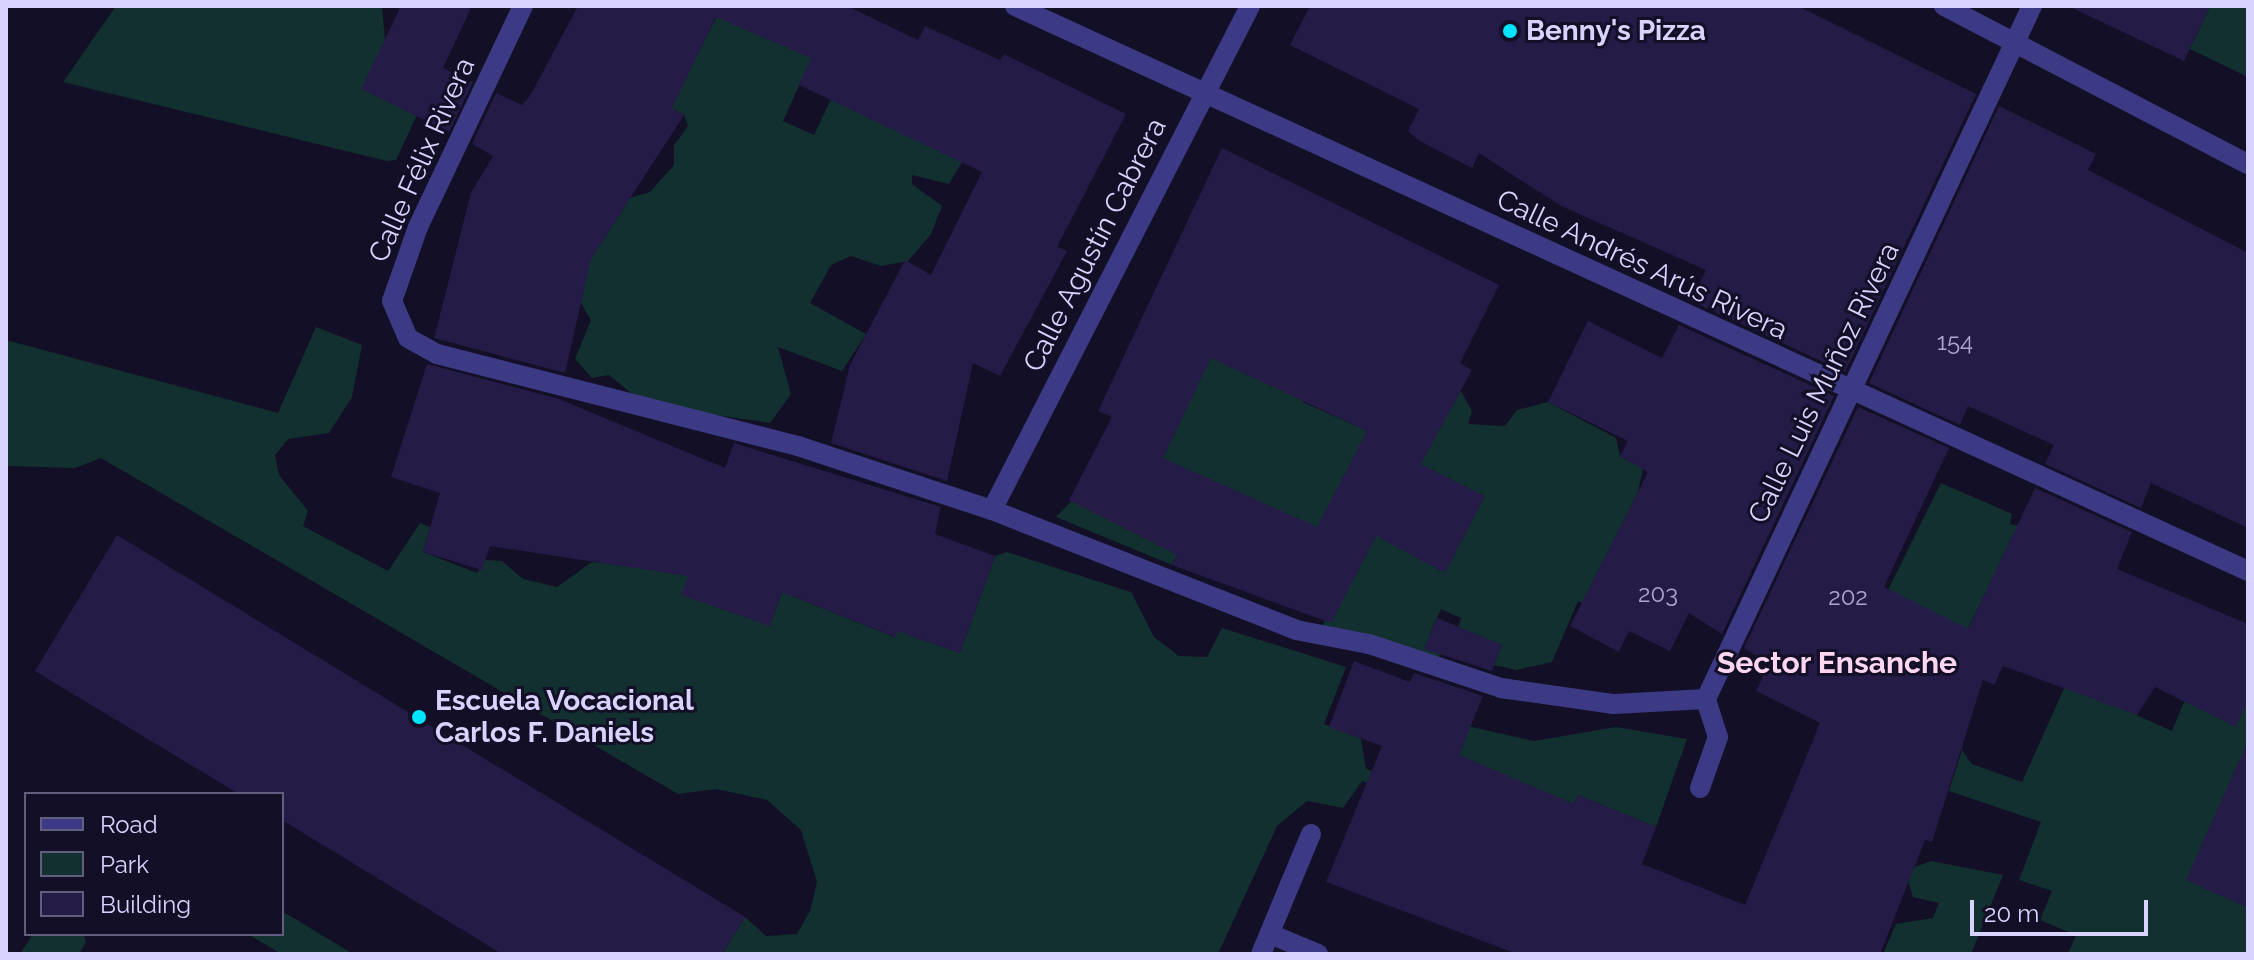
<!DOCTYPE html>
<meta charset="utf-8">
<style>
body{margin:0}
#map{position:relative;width:2254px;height:960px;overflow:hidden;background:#130f26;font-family:Raleway,sans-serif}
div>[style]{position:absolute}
.green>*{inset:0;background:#12302f}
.building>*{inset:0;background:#241b47}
.minor>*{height:20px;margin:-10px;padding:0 10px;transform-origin:10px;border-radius:10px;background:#3d3a85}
.dots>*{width:22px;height:22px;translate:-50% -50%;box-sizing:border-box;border:4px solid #130f26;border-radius:50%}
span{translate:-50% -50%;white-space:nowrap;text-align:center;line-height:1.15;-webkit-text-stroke:6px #130f26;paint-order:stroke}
.number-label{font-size:24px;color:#aca6d1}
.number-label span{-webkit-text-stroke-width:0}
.poi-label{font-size:28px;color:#d9d4ff;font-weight:700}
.left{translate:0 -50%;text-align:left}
.street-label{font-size:28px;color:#d9d4ff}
.neighbourhood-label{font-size:30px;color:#ffd6f0;font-weight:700}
.frame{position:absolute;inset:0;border:8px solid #d9d4ff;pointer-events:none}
.legend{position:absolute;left:24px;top:792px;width:260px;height:144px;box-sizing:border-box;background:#130f26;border:2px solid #625e7d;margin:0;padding:10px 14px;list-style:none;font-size:24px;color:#d9d4ff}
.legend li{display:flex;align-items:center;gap:16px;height:40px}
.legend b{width:40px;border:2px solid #625e7d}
.scale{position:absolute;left:1970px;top:900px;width:178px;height:36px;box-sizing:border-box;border:4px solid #d9d4ff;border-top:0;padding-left:10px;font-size:24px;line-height:28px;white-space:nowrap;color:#d9d4ff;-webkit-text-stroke:6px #130f26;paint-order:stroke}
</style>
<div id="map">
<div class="green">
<div style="clip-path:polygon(116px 6px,382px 6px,385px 40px,417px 115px,396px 160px,387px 161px,63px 82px)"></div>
<div style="clip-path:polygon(evenodd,722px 6px,824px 6px,962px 162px,949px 184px,912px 175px,912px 184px,942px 206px,931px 234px,908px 261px,881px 266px,851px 256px,831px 265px,810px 303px,866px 334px,842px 371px,778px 347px,791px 394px,770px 423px,676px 409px,637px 398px,609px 375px,592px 378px,575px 359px,591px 320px,581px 303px,586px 279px,465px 247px,650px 192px,674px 165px,674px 145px,688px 126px,684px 115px,657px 100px,700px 50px,722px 6px,802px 79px,834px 93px,814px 135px,783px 121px,802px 79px)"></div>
<div style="clip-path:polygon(2210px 6px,2248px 6px,2248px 77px,2190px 49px)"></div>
<div style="clip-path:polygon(316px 327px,362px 345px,352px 397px,329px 433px,288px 439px,275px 455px,279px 475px,308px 511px,303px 526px,388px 571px,420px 523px,430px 527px,423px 552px,477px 573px,486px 560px,502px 561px,523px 579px,557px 587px,592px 562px,690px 571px,770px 625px,788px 576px,792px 596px,894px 637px,912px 593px,909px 635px,960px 653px,995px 556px,1007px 552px,1131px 592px,1154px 637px,1179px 656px,1207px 657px,1222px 628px,1346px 667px,1324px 724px,1361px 739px,1366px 769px,1377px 772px,1428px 717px,1534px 741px,1616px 727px,1687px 739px,1656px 827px,1578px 795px,1574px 804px,1476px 828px,1362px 781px,1343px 808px,1307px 801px,1277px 826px,1218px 954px,722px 954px,745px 917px,766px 936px,797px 934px,810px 911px,817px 882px,801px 830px,767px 800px,716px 789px,678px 794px,101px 458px,75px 468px,6px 466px,6px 340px,278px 413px)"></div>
<div style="clip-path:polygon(1326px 351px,1303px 402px,1356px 426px,1454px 403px,1461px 391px,1472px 411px,1468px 424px,1505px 426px,1517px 410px,1548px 402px,1616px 438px,1620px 456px,1643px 469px,1637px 496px,1596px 575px,1607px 616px,1578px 601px,1552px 662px,1516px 670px,1494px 665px,1502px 645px,1458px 627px,1461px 618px,1441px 609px,1430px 634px,1446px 641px,1438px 659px,1322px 627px,1342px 581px,1191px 524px,1172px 565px,1056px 517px,1211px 358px)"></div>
<div style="clip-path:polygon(1941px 483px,2012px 514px,2010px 524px,2018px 526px,1950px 665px,1970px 699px,1962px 750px,1972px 764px,2022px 782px,2106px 595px,2083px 691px,2172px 731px,2184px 702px,2248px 701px,2248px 954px,2068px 954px,2076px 935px,2040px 920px,2052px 891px,2019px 880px,2041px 822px,1949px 791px,1962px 750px,1914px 734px,1888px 590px)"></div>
<div style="clip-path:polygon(1931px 861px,2003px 875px,1971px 954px,1883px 954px,1896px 924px,1933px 918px,1939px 903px,1913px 897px,1908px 881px,1912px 868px)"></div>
<div style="clip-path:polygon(282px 911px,353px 954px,281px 954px,248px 934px,282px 934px)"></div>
<div style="clip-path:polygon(33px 934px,83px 934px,86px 942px,79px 954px,20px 954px)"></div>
</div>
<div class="building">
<div style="clip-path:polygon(401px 6px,472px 6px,443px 68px,473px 82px,449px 132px,361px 89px)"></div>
<div style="clip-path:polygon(578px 6px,847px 6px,918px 40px,925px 26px,1000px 60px,1004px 54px,1126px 114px,1057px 247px,1067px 251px,1000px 376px,973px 363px,947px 481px,831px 443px,850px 365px,905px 260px,931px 275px,982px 172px,799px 85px,811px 58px,716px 17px,672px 108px,684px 115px,591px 259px,565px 373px,434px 338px,471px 193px,493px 156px,472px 144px,496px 93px,522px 105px,530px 96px)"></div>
<div style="clip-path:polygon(1310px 6px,1798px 6px,1976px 94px,1845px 372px,1691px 301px,1706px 270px,1561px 206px,1479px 153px,1472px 168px,1418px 140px,1408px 131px,1419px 109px,1290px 45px)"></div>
<div style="clip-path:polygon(2068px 6px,2210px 6px,2184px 61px)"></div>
<div style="clip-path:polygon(1999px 106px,2096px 154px,2088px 170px,2248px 253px,2248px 528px,2151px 483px,2141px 508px,2045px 464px,2054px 445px,1968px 406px,1960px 425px,1869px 383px)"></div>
<div style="clip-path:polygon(evenodd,1222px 148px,1499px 285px,1460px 363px,1472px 370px,1421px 464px,1485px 496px,1445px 573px,1376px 536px,1331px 623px,1172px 565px,1177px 555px,1069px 500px,1112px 417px,1098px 411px,1222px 148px,1211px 358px,1367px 431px,1317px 527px,1163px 458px,1211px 358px)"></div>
<div style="clip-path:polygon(1588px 321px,1662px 358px,1679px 325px,1834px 396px,1722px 634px,1689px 613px,1670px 651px,1629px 631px,1619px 652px,1570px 626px,1648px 472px,1620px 456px,1628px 441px,1548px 402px)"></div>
<div style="clip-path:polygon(427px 364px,559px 399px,725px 468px,734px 443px,941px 507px,935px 534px,995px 556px,960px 653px,897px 631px,895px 637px,782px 592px,770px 626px,681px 595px,688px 576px,490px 546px,482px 570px,423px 552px,440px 493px,391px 477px)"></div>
<div style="clip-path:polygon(1858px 407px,1949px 448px,1884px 587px,1968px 629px,2035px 488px,2132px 532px,2117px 569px,2248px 624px,2248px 701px,2236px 727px,2155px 687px,2137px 715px,2003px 666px,1994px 685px,1983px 680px,1932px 842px,1925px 840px,1880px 954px,1517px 954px,1326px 882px,1382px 746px,1329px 727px,1354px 661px,1410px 682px,1414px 673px,1483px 696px,1459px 755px,1574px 804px,1578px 795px,1656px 827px,1642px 864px,1745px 905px,1820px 723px,1756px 691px,1769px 664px,1744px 648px)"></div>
<div style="clip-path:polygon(117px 535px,745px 917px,722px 954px,502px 954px,282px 820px,282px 794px,239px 794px,35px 671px)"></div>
<div style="clip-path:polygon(1437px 618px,1502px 645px,1492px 671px,1424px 649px)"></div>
<div style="clip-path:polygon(2248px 741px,2248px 908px,2186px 880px)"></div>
</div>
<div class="minor">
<div style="left:523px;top:6px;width:245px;rotate:115.4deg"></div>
<div style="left:418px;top:227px;width:78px;rotate:109.4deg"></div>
<div style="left:392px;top:301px;width:40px;rotate:66.6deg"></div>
<div style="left:408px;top:338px;width:33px;rotate:29deg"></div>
<div style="left:437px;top:354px;width:373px;rotate:14.3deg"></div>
<div style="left:798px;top:446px;width:204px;rotate:18.3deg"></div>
<div style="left:992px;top:510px;width:327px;rotate:21.5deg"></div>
<div style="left:1296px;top:630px;width:74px;rotate:10.9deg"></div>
<div style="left:1369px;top:644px;width:139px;rotate:18.4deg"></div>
<div style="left:1501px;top:688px;width:114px;rotate:8.1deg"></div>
<div style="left:1614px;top:704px;width:92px;rotate:-3.1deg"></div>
<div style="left:1015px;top:6px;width:1356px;rotate:24.62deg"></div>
<div style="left:1944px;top:6px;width:343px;rotate:27.5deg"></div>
<div style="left:992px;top:510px;width:566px;rotate:-62.89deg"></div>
<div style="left:1700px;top:788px;width:54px;rotate:-70.6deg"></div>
<div style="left:1718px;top:737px;width:40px;rotate:-108deg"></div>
<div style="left:1706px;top:699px;width:766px;rotate:-64.81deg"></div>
<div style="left:1270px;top:934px;width:52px;rotate:22.6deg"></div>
<div style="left:1261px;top:954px;width:130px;rotate:-67.4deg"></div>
</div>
<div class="dots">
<div style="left:1510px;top:31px;background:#00e5ff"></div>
<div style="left:419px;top:717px;background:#00e5ff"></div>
</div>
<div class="number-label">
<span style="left:1955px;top:342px">154</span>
<span style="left:1658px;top:594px">203</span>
<span style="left:1848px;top:597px">202</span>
</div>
<div class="poi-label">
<span class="left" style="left:1526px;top:31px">Benny's Pizza</span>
<span class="left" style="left:435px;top:717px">Escuela Vocacional<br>Carlos F. Daniels</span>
</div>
<div class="street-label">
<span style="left:422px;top:160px;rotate:-66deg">Calle Félix Rivera</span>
<span style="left:1095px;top:245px;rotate:-63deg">Calle Agustín Cabrera</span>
<span style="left:1642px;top:265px;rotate:25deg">Calle Andrés Arús Rivera</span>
<span style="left:1824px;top:383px;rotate:-64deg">Calle Luis Muñoz Rivera</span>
</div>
<div class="neighbourhood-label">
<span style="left:1837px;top:663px">Sector Ensanche</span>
</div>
<div class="frame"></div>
<ul class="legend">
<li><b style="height:10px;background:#3d3a85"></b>Road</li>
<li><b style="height:22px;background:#12302f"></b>Park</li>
<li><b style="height:22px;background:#241b47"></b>Building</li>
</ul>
<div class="scale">20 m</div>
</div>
